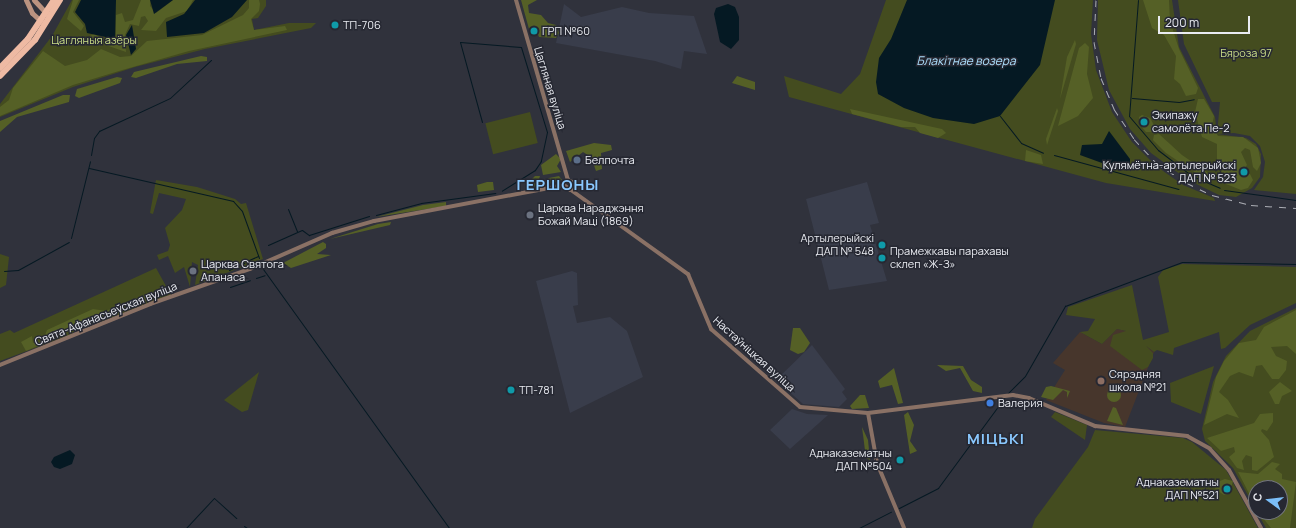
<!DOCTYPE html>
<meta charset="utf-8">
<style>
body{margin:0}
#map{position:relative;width:1296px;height:528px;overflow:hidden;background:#30323c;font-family:Manrope,sans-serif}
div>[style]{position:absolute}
.built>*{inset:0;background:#393d4b}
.education>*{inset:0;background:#47362c}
.green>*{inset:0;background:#444c1f;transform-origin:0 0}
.forest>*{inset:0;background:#556026}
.round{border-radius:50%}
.water>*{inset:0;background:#051923}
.stream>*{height:1px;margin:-0.5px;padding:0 0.5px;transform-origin:0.5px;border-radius:0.5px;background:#051923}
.tertiary>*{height:4px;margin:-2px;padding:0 2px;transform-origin:2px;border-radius:2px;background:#8a7165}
.secondary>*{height:5px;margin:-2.5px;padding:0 2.5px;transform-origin:2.5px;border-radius:2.5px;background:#bb9380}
.trunk>*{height:5.5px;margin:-2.75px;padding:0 2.75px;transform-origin:2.75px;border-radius:2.75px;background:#eebaa3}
.rail>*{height:1px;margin-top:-0.5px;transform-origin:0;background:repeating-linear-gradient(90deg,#abadb4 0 7px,transparent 0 14px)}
.dots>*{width:11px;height:11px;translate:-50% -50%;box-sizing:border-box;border:2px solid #262832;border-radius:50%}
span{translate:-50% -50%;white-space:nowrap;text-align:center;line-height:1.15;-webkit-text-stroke:3px #262832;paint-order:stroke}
.poi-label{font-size:11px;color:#eaecf2}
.left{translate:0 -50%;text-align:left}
.right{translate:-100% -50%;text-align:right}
.park-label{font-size:11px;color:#cbde87}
.street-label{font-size:11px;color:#eaecf2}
.water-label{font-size:12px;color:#abdefc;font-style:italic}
.district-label{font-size:15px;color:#8ac8fe;font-weight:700;letter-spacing:1px}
.north{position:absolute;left:1248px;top:480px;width:40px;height:40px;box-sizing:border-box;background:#262832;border:1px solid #74767f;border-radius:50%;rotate:285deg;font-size:11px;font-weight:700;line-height:16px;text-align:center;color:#eaecf2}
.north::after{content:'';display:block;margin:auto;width:14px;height:18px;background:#7bbef8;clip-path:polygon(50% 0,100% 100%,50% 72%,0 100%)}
.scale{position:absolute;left:1158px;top:16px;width:92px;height:18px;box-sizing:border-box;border:2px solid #eaecf2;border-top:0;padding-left:5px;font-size:12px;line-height:14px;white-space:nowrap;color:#eaecf2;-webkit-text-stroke:3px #262832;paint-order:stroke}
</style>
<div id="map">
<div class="built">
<div style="clip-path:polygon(564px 4px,581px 17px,622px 7px,649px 13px,694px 16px,707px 54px,684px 51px,681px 69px,655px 61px,556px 43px)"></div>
<div style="clip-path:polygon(867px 182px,879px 223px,870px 225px,887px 281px,829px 290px,806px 199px)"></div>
<div style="clip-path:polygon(572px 271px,577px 273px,578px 305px,573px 306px,577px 323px,610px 317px,627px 331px,643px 377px,570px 413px,536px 281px)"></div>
<div style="clip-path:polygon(812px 345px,845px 389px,842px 392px,847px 399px,839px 407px,803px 404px,776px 380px)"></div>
<div style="clip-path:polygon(792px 409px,807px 414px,828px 415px,790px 449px,770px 430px)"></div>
</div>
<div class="education">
<div style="clip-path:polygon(1117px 329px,1126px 331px,1154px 352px,1125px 427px,1104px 423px,1046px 400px,1065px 370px,1053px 363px,1080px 332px,1102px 344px)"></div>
</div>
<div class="green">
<div style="clip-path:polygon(72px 0,266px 0,266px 6px,258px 18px,252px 19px,254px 30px,289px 23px,316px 23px,311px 28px,205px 49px,135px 67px,73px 87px,0 117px,0 104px,52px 36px)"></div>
<div style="clip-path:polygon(886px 0,1093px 0,1091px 34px,1096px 70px,1112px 112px,1132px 142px,1156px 166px,1183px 185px,1214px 198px,1215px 201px,1106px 183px,789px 97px,784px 76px,841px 94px,860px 74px)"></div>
<div style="clip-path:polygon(1098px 0,1172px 0,1179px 47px,1215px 117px,1217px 134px,1220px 102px,1212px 102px,1184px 44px,1178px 0,1296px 0,1296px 194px,1254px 190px,1263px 177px,1265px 162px,1260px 146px,1250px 136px,1234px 133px,1217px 134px,1246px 138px,1256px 144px,1261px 154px,1260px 177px,1252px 188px,1236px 197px,1219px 195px,1188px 180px,1151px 153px,1130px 129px,1109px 90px,1097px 40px)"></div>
<div style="left:530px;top:112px;width:32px;height:46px;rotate:76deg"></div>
<div style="clip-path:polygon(156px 180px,197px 187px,235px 199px,241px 204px,246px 203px,263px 259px,195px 285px,198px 265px,192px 262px,190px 287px,184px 267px,175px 273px,168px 256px,159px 260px,157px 255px,168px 251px,170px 245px,165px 228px,182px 210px,186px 199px,159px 193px,153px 214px,150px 213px)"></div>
<div style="clip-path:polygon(0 254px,9px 257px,6px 285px,0 288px)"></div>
<div style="clip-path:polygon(1182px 264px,1296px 267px,1296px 303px,1250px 325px,1225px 348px,1221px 349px,1219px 332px,1174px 348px,1173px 355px,1157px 350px,1154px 352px,1146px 346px,1153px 353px,1153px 358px,1148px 367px,1142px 370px,1110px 346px,1113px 335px,1126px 331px,1117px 329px,1102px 344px,1080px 332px,1088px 331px,1095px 319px,1066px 315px,1068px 307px,1132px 285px,1143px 340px,1169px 332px,1158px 277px,1163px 270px)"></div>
<div style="clip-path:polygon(156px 268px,171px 295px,97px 323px,81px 325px,70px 335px,0 361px,0 334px,10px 330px,14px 333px)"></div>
<div style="clip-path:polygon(1296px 308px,1296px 528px,1266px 528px,1257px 512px,1280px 512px,1280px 488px,1256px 488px,1256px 510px,1233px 468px,1205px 441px,1202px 429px,1213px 382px,1226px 356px,1250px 331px)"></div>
<div style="clip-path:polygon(1214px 366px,1201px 414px,1171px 402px,1170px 383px)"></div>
<div style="clip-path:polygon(259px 372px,248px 410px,242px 412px,224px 400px)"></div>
<div style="clip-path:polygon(1055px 412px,1087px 425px,1085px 440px,1051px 417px)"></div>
<div style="clip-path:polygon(1095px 430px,1183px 438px,1192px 442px,1226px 470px,1258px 528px,1032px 528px,1035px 519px,1088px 447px)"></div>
</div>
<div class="forest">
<div style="clip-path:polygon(73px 0,79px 0,73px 12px,84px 26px,81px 31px,67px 19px)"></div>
<div style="clip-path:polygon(141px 0,150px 0,150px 6px,156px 13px,173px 0,193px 0,187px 11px,166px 18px,156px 31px,141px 30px,148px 21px,145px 16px,141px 17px,139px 26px,130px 24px,125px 35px,126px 52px,91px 40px,90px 36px,94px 34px,107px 41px,116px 40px,116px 15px,122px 13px,125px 22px,133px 20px)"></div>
<div style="clip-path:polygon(249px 0,259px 0,260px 4px,259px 11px,251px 19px,254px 30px,285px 26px,287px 30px,189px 51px,119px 71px,73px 85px,0 116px,0 107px,9px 100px,13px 88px,43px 51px,65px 66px,87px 60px,101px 49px,120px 57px,131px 56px,147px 41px,202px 35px,243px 15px,249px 8px)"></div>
<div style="clip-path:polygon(521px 0,537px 0,528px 5px,529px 13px,541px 15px,548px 23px,556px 25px,559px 33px,556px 38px,539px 37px,536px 29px,529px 29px)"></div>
<div style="clip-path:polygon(1143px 0,1169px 0,1170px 21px,1179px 49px,1198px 88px,1196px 94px,1186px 96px,1180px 84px,1174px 79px,1176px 56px,1164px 35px,1152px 28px)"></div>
<div style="clip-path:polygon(1075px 40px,1076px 44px,1060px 99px,1067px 57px)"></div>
<div style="clip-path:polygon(1085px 43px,1089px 47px,1087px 74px,1093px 98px,1078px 116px,1058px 126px,1079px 48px)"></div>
<div style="clip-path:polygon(201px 56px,207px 57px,207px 61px,177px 64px,136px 78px,131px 77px,134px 72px)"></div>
<div style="clip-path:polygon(737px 76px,755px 82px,755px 90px,732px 83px)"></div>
<div style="clip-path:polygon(117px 77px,122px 78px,120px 83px,79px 98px,75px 96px,77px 89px)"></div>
<div style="clip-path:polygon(63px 95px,70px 95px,69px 102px,17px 117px,0 132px,0 121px)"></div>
<div style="clip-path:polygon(1198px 99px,1204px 99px,1214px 116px,1212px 126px,1218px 136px,1243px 137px,1258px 148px,1261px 163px,1257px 171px,1253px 167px,1250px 150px,1245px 148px,1241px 152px,1247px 165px,1240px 174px,1250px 174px,1253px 180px,1248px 188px,1241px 190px,1226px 184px,1217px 159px,1217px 144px,1202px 137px,1195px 112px)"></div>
<div style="clip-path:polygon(1057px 108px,1058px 111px,1047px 145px,1046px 139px)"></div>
<div style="clip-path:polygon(850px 109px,942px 129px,946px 133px,938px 138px,920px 133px,915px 127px,901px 127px,852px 114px)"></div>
<div style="clip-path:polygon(1142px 115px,1150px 118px,1155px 127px,1153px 132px,1146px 132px,1139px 124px,1139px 117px)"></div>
<div style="clip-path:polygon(1159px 134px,1182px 155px,1214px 177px,1199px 175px,1166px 153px,1153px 140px,1154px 135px)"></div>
<div style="clip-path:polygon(594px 143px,611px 145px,612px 150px,601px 153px,602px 169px,596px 171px,591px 157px,583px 152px,570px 162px,566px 151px)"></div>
<div style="clip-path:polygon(1026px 150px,1041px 155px,1043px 164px,1025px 161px)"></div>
<div style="clip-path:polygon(556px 154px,561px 159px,557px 166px,561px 172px,543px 175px,541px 165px)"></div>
<div style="clip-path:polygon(535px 176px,540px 176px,538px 182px,542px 184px,549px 178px,559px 176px,562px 180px,535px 188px,532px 179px)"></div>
<div style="clip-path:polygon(487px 182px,493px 182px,494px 190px,478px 192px,477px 185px)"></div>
<div style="clip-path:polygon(446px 202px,446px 206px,376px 217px,423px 205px)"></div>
<div style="clip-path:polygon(391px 222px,390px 225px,330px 239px,378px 224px)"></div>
<div style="clip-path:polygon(323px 242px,326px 244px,326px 248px,317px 254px,331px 255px,291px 268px,283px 263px)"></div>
<div style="clip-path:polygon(145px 295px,148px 298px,145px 302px,127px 307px,128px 302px)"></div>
<div style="clip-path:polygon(118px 305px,122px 307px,120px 313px,100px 321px,85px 322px,68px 332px,45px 335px,47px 330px,93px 309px,106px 311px)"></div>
<div style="clip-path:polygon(1296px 310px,1296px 354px,1287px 346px,1271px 347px,1276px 356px,1287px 361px,1286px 370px,1279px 379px,1272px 379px,1262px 365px,1256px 366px,1253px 377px,1239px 372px,1230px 376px,1219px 392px,1228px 400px,1239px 418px,1227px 414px,1204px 425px,1216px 377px,1224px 361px,1239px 343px,1256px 340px,1264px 327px)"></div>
<div style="clip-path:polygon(793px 328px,800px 328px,810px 343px,804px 352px,798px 354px,790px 350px)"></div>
<div style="clip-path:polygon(32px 336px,33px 343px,49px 341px,26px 351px,21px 342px)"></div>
<div style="clip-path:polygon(937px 365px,963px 366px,971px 380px,982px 387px,982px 393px,973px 391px,960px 368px,946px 371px)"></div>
<div style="clip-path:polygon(894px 368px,903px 403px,898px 404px,892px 385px,880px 388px,878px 381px)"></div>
<div style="clip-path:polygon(1280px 382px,1292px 391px,1282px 396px,1279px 404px,1275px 404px,1269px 392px)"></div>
<div style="clip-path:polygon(1051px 386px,1070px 391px,1067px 398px,1067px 392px,1063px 390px,1053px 400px,1041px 397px,1046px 387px)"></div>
<div class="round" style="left:1107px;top:388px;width:14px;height:14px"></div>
<div style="clip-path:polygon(860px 395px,865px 395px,869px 408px,852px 409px,850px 406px)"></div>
<div style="clip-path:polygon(1113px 407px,1116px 408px,1123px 425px,1107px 421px)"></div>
<div style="clip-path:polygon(908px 412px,914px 425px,910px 441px,917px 451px,910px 454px,904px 415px)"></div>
<div style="clip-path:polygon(1273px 413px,1273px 422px,1267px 431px,1262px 429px,1261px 431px,1269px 440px,1274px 457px,1257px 471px,1252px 470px,1252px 457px,1246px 455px,1242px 461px,1244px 470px,1237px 468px,1229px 457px,1235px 452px,1234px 447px,1221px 451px,1207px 438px,1254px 423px,1260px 414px)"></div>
<div style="clip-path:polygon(862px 427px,868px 440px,870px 460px,866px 458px)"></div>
<div style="clip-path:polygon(1272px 462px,1280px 464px,1275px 469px,1282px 474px,1282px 479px,1296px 482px,1290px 528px,1271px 528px,1258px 512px,1280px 512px,1280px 488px,1256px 488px,1256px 507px,1238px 472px,1258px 474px)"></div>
<div style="clip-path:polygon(1225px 479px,1233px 481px,1229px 494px,1224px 495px,1215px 489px,1217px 482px)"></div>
</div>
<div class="water">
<div style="clip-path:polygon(81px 0,116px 0,115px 39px,87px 33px,85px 24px,75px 12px)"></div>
<div style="clip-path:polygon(150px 0,173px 0,154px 14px)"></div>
<div style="clip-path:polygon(195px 0,247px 0,232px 17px,204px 33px,167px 37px,166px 22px,184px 14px)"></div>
<div style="clip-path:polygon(907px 0,1055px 0,1040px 65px,1000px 116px,974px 124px,933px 118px,904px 108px,878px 94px,876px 82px,879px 58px,891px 39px)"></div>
<div style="clip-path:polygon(728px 4px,735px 7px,739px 17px,739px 40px,731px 49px,720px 42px,714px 14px,716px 8px)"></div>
<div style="clip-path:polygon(132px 25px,136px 49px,131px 55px,126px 35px)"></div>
<div style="clip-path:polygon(1109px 131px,1130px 159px,1130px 166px,1102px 163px,1080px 155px,1082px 145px,1102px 144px)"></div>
<div style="clip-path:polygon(70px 450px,75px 455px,72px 464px,60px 469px,54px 467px,51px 462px,54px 457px)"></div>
</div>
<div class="stream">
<div style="left:1138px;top:0;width:116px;rotate:94.4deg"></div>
<div style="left:1129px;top:116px;width:45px;rotate:49.5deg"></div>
<div style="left:1158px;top:150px;width:43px;rotate:37.4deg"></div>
<div style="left:1192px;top:176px;width:6px;rotate:108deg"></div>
<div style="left:1132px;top:98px;width:47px;rotate:4.9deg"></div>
<div style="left:1179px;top:102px;width:15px;rotate:-11deg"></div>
<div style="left:1000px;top:116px;width:34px;rotate:52deg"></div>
<div style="left:1021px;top:143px;width:24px;rotate:24deg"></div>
<div style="left:482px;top:122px;width:83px;rotate:-105.4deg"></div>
<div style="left:460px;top:42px;width:61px;rotate:4.7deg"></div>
<div style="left:521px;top:47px;width:89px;rotate:73deg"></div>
<div style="left:547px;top:132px;width:30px;rotate:102deg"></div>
<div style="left:541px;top:161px;width:11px;rotate:124deg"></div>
<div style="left:535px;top:170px;width:39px;rotate:148deg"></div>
<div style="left:91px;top:155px;width:17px;rotate:-80deg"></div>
<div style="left:94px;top:138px;width:9px;rotate:-54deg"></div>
<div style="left:99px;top:131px;width:78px;rotate:-24.9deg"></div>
<div style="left:170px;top:98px;width:56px;rotate:-42.8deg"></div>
<div style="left:1054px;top:155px;width:129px;rotate:15.3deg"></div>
<div style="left:89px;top:168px;width:148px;rotate:12.9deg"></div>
<div style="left:233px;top:201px;width:13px;rotate:48deg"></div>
<div style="left:242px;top:211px;width:50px;rotate:70.1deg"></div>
<div style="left:1192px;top:176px;width:30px;rotate:23deg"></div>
<div style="left:1224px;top:190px;width:73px;rotate:7.9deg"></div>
<div style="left:288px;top:209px;width:24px;rotate:68deg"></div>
<div style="left:376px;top:215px;width:47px;rotate:-14.9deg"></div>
<div style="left:421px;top:203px;width:75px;rotate:-7.7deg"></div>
<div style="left:71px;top:238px;width:79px;rotate:-76.1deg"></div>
<div style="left:268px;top:245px;width:37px;rotate:-24deg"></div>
<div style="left:302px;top:230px;width:9px;rotate:36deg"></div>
<div style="left:309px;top:235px;width:63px;rotate:-17.6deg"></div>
<div style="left:249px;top:260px;width:10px;rotate:-24deg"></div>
<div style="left:263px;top:269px;width:319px;rotate:54.3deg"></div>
<div style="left:229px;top:270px;width:17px;rotate:-25deg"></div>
<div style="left:4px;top:271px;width:14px;rotate:-4deg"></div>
<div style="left:18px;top:270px;width:58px;rotate:-28.8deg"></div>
<div style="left:256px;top:278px;width:9px;rotate:-18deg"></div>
<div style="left:230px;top:287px;width:21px;rotate:-19deg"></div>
<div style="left:1007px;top:394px;width:25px;rotate:-45deg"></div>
<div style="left:1025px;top:376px;width:81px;rotate:-60.3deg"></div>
<div style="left:1065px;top:306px;width:125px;rotate:-20.6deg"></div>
<div style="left:1182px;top:262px;width:114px;rotate:1deg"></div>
<div style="left:899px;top:508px;width:44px;rotate:-27.1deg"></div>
<div style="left:938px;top:488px;width:112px;rotate:-53.7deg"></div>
<div style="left:244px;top:526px;width:4px;rotate:34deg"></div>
<div style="left:186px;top:528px;width:41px;rotate:-47deg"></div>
<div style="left:214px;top:498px;width:30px;rotate:42deg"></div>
<div style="left:859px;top:528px;width:36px;rotate:-27deg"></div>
</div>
<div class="tertiary">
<div style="left:516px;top:0;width:187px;rotate:73.9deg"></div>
<div style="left:568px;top:180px;width:7px;rotate:27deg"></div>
<div style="left:574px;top:183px;width:8px;rotate:120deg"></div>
<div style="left:564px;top:185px;width:153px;rotate:35.7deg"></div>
<div style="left:688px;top:274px;width:60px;rotate:67.3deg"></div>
<div style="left:711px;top:329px;width:118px;rotate:41.2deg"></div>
<div style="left:800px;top:407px;width:68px;rotate:5deg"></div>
<div style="left:868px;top:413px;width:146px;rotate:-7.1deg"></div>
<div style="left:1013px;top:395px;width:16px;rotate:11deg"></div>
<div style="left:1029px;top:398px;width:72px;rotate:23deg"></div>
<div style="left:1095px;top:426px;width:93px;rotate:6.2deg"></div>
<div style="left:1187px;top:436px;width:26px;rotate:29deg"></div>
<div style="left:1210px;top:449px;width:28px;rotate:48deg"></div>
<div style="left:1229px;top:470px;width:66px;rotate:61.1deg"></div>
<div style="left:0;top:365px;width:162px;rotate:-22.1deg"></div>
<div style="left:150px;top:304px;width:106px;rotate:-19.3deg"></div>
<div style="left:250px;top:269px;width:90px;rotate:-23.7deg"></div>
<div style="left:332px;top:233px;width:44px;rotate:-15.9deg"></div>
<div style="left:374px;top:221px;width:193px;rotate:-10.7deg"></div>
<div style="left:868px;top:413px;width:51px;rotate:79.8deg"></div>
<div style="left:877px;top:463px;width:70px;rotate:67.4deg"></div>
</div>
<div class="secondary">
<div style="left:26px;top:0;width:14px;rotate:65deg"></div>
<div style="left:32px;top:13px;width:15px;rotate:42deg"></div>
<div style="left:34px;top:0;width:21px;rotate:47deg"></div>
</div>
<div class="trunk">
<div style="left:0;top:68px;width:40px;rotate:-46deg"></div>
<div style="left:28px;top:39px;width:47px;rotate:-56.3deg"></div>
<div style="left:0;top:76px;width:50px;rotate:-45.8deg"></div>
<div style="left:35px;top:40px;width:47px;rotate:-58deg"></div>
</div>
<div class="rail">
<div style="left:1096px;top:0;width:42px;rotate:92.7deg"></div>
<div style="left:1094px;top:42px;width:37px;rotate:79deg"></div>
<div style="left:1101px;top:78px;width:34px;rotate:67deg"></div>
<div style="left:1114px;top:109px;width:36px;rotate:56deg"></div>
<div style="left:1134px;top:139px;width:33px;rotate:47deg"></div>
<div style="left:1156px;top:163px;width:37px;rotate:33deg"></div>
<div style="left:1187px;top:183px;width:28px;rotate:26deg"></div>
<div style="left:1212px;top:195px;width:40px;rotate:14.4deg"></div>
<div style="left:1251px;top:205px;width:45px;rotate:3.8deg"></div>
</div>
<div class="dots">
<div style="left:335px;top:25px;background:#0f9aa8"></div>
<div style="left:534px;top:31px;background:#0f9aa8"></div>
<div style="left:1144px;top:122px;background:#0f9aa8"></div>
<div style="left:577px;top:160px;background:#5c6f8a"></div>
<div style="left:1244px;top:172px;background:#0f9aa8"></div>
<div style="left:530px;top:215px;background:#6b7280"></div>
<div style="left:882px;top:245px;background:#0f9aa8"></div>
<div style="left:882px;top:258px;background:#0f9aa8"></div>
<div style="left:193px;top:271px;background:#6b7280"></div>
<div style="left:1101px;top:381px;background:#8d6e63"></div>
<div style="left:511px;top:390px;background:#0f9aa8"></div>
<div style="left:990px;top:403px;background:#3f7fe0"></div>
<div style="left:900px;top:460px;background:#0f9aa8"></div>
<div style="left:1227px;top:489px;background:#0f9aa8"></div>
</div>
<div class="poi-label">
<span class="left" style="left:343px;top:25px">ТП-706</span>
<span class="left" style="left:542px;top:31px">ГРП №60</span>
<span class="left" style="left:1152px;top:122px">Экипажу<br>самолёта Пе-2</span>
<span class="left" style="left:585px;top:160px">Белпочта</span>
<span class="right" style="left:1236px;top:172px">Кулямётна-артылерыйскі<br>ДАП № 523</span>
<span class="left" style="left:538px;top:215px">Царква Нараджэння<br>Божай Маці (1869)</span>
<span class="right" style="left:874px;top:245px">Артылерыйскі<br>ДАП № 548</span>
<span class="left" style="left:890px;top:258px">Прамежкавы парахавы<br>склеп «Ж-З»</span>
<span class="left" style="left:201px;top:271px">Царква Святога<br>Апанаса</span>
<span class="left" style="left:1109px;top:381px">Сярэдняя<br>школа №21</span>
<span class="left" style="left:519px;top:390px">ТП-781</span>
<span class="left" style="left:998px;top:403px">Валерия</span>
<span class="right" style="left:892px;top:460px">Аднаказематны<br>ДАП №504</span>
<span class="right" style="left:1219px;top:489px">Аднаказематны<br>ДАП №521</span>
</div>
<div class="park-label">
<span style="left:94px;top:40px">Цагляныя азёры</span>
<span style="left:1246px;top:53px">Бяроза 97</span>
</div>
<div class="street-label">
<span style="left:550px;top:88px;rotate:73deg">Цагляная вуліца</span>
<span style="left:106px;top:314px;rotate:-22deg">Свята-Афанасьеўская вуліца</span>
<span style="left:754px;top:354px;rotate:42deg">Настаўніцкая вуліца</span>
</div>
<div class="water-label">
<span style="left:966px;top:61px">Блакітнае возера</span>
</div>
<div class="district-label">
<span style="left:558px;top:185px">ГЕРШОНЫ</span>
<span style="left:996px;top:439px">МІЦЬКІ</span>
</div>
<div class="north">С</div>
<div class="scale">200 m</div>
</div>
